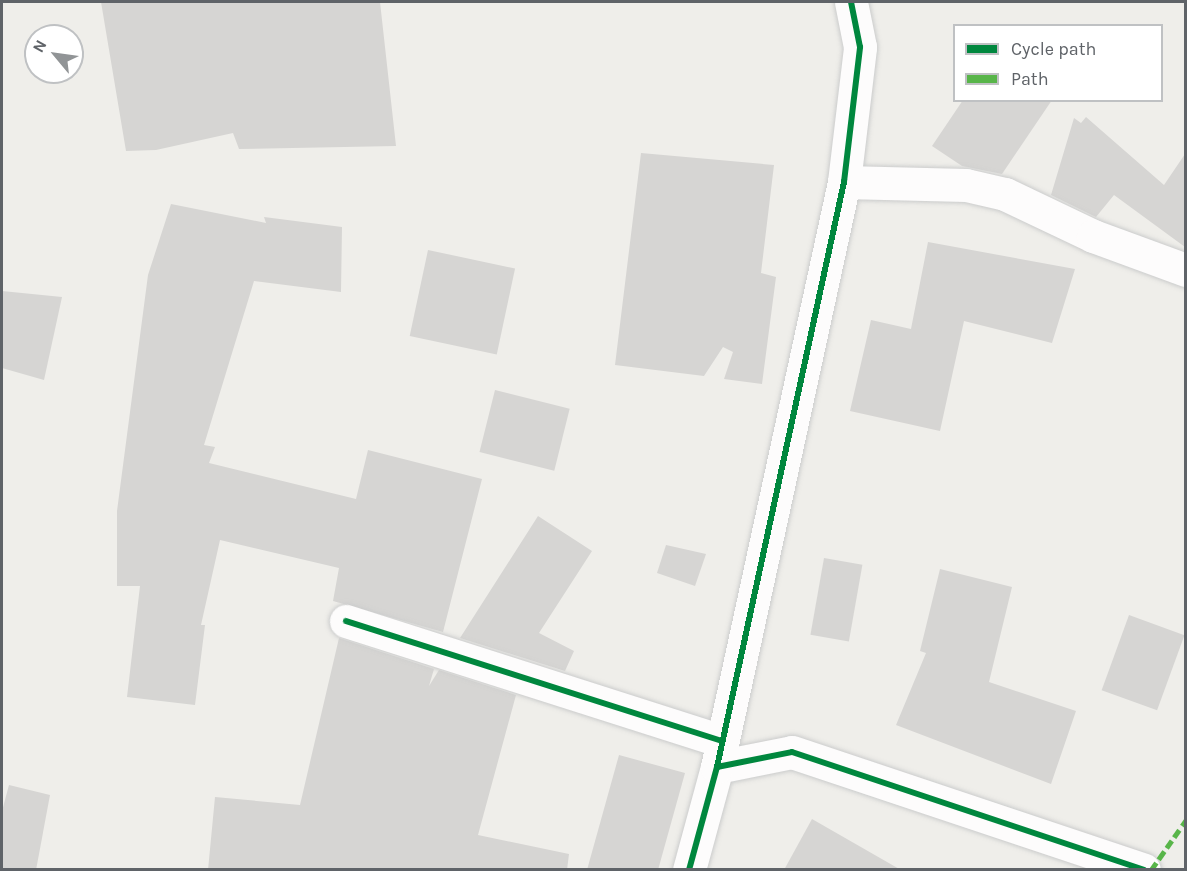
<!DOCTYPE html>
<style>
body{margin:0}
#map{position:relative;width:1187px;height:871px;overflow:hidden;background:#efeeea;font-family:Karla,sans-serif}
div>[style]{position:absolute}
.building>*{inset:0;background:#d6d5d3;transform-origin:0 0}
.roads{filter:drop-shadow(0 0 2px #cbcccc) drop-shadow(0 0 2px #cbcccc)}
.street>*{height:33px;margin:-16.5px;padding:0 16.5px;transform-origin:16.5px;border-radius:16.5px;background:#fdfcfc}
.quiet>*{height:4.5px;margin-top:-2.25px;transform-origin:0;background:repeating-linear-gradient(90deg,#58b549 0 9px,transparent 0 13.5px)}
.cycleway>*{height:6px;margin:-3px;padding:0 3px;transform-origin:3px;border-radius:3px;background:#00873e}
span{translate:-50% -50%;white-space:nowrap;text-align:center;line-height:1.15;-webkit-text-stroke:4.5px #fff;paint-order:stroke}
.frame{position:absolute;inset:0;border:3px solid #5f6368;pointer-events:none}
.legend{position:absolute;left:953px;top:24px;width:210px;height:78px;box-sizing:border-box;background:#fff;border:2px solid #bfc1c3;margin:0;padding:8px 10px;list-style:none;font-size:18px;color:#5f6368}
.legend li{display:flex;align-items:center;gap:12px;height:30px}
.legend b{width:30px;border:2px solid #bfc1c3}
.north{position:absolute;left:24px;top:24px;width:60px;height:60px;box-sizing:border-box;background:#fff;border:2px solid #bfc1c3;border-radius:50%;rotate:299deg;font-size:16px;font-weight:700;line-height:24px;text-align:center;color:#5f6368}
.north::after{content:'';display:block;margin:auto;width:21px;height:27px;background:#919496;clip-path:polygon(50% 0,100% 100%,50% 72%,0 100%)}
</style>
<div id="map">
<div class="building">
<div style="clip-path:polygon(101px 2px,380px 2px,396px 146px,239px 149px,233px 133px,156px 150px,126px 151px)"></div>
<div style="clip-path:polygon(963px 100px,1052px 100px,1002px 174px,962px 166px,932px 146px)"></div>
<div style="clip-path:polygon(1086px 117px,1164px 185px,1185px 154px,1185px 247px,1114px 195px,1096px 217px,1051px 195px,1074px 118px,1081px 123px)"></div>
<div style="clip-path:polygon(641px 153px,774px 165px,761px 273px,776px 277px,762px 384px,724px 379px,733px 352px,723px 347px,704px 376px,615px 365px)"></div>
<div style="clip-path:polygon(171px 204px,266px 223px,264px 217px,342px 227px,341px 292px,254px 281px,204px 445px,215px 447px,209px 463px,356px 499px,368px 450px,482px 479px,443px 632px,333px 601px,339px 568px,220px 540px,201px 625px,205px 625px,195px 705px,127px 697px,140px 586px,117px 586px,117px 511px,148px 275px)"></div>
<div style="clip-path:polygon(928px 242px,1075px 269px,1052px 343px,964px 321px,940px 431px,850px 411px,871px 320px,911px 329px)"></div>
<div style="left:428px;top:250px;width:89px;height:88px;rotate:12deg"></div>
<div style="clip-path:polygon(2px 291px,62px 297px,44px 380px,2px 368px)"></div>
<div style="left:495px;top:390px;width:77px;height:64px;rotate:14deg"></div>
<div style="clip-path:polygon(538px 516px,592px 551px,539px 633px,574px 651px,565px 671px,460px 638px)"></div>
<div style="clip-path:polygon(666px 545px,706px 554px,695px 586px,657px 573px)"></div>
<div style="left:824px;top:558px;width:39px;height:78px;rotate:10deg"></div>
<div style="clip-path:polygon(940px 569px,1012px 587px,989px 682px,1076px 711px,1051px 784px,896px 725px,926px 653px,920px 651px)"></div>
<div style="left:1129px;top:615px;width:59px;height:80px;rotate:20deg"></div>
<div style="clip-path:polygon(339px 638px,434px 669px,429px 686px,439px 670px,516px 695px,478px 835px,569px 854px,567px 870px,208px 870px,215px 797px,300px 805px)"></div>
<div style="clip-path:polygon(619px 755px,685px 773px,658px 870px,587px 870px)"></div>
<div style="clip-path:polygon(9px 785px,50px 795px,36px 870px,2px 870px,2px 811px)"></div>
<div style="clip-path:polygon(812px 819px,901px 870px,784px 870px)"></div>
</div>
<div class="roads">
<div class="street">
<div style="left:844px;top:182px;width:122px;rotate:1.4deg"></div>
<div style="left:966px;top:185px;width:40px;rotate:13deg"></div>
<div style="left:1005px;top:194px;width:98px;rotate:25.5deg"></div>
<div style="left:1093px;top:236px;width:99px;rotate:20.1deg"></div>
<div style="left:346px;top:621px;width:395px;rotate:17.7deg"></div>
<div style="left:717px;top:767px;width:76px;rotate:-11.3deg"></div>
<div style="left:792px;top:752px;width:371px;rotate:18.5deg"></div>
<div style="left:689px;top:870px;width:107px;rotate:-74.8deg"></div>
<div style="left:717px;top:767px;width:599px;rotate:-77.75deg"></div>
<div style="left:844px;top:182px;width:136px;rotate:-83.2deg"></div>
<div style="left:860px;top:47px;width:46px;rotate:-101.3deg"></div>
</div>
</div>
<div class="quiet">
<div style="left:1151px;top:870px;width:61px;rotate:-55deg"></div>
</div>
<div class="cycleway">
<div style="left:346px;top:621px;width:395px;rotate:17.7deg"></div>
<div style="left:717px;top:767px;width:76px;rotate:-11.3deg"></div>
<div style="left:792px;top:752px;width:371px;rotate:18.5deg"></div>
<div style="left:689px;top:870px;width:107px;rotate:-74.8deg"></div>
<div style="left:717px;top:767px;width:599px;rotate:-77.75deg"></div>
<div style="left:844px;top:182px;width:136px;rotate:-83.2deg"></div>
<div style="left:860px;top:47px;width:46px;rotate:-101.3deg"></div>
</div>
<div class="frame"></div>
<ul class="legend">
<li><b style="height:8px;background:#00873e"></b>Cycle path</li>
<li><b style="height:8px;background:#58b549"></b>Path</li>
</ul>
<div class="north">N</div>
</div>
